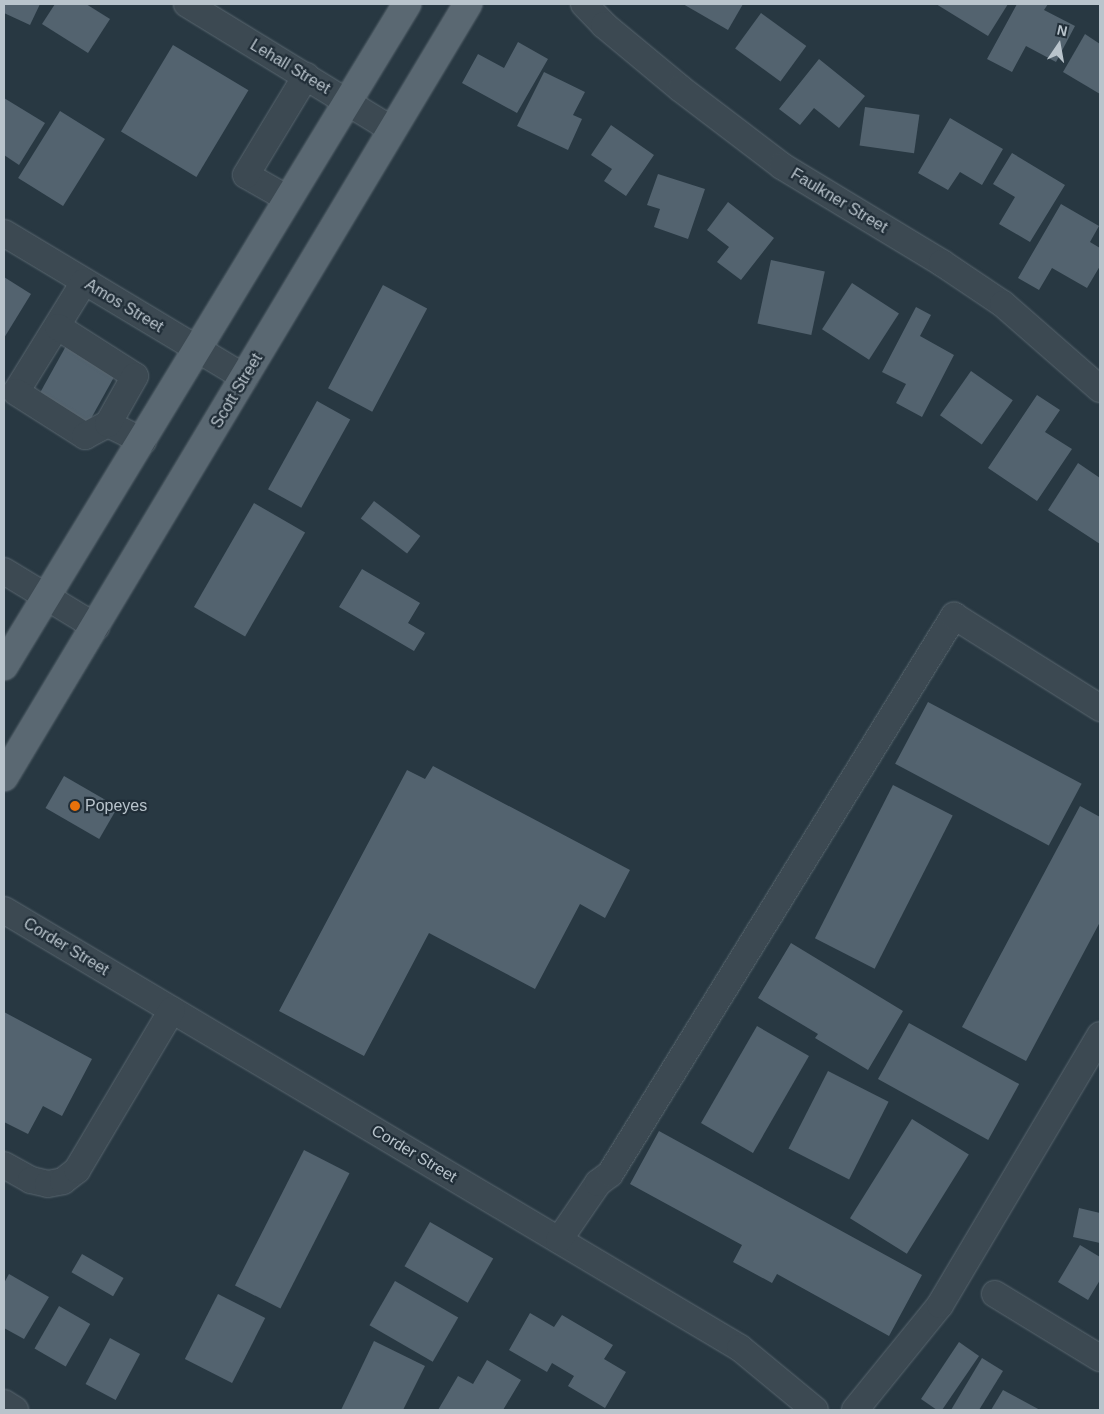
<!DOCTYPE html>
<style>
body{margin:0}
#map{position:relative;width:1104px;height:1414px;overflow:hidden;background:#283842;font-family:Arial,sans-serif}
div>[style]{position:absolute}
.building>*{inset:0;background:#53636f;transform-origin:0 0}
.roads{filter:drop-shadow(0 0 1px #5a6770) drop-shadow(0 0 1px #5a6770)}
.minor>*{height:26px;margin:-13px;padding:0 13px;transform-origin:13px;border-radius:13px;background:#3c4952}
.major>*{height:28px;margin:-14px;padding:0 14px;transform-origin:14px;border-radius:14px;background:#5a6872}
.dots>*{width:14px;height:14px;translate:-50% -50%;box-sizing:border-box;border:2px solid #212e38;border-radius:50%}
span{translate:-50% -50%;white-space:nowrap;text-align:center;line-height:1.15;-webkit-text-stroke:4.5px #212e38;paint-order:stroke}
.street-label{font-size:16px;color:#b9c4cc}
.poi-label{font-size:16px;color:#b9c4cc}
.left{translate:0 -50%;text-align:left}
.frame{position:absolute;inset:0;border:5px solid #b9c4cc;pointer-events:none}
.north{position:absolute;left:1034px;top:20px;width:50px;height:50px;-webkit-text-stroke:4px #212e38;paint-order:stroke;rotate:12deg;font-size:14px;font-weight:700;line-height:20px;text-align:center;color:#b9c4cc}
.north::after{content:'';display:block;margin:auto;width:18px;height:22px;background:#b9c4cc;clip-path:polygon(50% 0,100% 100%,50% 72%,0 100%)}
</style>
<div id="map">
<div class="building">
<div style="clip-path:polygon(4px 4px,40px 4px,30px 25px,4px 13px)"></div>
<div style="clip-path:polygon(55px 4px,86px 4px,110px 19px,88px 53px,42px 24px)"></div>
<div style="clip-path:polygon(683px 4px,743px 4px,728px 30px)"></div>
<div style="clip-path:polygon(936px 4px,1008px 4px,988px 36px)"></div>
<div style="clip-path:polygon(1017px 4px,1048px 4px,1044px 10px,1075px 26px,1056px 62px,1026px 46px,1012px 72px,987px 59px)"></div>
<div style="left:761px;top:13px;width:56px;height:44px;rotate:36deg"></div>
<div style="clip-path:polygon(1085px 34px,1100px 44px,1100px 94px,1063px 72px)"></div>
<div style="clip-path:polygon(518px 42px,548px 59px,517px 113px,462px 83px,478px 54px,504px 68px)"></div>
<div style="left:173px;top:45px;width:88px;height:101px;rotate:31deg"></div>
<div style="clip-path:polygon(819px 59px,865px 96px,839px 128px,814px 108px,800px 125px,779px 109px)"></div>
<div style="clip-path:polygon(544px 72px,585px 92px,573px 115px,582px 119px,568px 150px,517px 126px)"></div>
<div style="clip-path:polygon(4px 98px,45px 123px,19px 165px,4px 155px)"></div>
<div style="left:865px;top:107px;width:55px;height:39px;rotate:8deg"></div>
<div style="left:60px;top:111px;width:53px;height:79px;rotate:32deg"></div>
<div style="clip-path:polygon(950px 118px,1003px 149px,982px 185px,960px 172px,948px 190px,918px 173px)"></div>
<div style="clip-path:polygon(611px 125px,654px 155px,626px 196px,604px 181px,612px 169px,591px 155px)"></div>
<div style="clip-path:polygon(1012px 153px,1065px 185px,1030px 242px,999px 224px,1015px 197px,993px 184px)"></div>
<div style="clip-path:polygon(658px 174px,705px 189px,688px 239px,654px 227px,660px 209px,647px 205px)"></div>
<div style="clip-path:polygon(728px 202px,774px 238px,741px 280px,717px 262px,729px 247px,707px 230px)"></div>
<div style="clip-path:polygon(1061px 204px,1099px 226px,1090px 242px,1100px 248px,1100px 266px,1087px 288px,1052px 268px,1039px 290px,1018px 278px)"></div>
<div style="left:771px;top:260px;width:55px;height:65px;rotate:12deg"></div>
<div style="clip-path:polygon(4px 277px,31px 294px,4px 338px)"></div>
<div style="left:852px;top:283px;width:56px;height:55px;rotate:33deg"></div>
<div style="left:383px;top:285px;width:50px;height:117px;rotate:28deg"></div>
<div style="clip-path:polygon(916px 307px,931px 315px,920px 336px,954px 355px,922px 417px,896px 403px,906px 384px,882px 372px)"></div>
<div style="left:66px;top:346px;width:57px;height:59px;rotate:29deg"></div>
<div style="left:971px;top:371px;width:51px;height:54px;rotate:35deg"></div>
<div style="clip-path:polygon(1037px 395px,1060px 410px,1045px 432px,1072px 449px,1037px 501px,988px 468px)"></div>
<div style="left:317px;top:401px;width:38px;height:101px;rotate:29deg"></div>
<div style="clip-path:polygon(1078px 463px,1100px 478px,1100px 544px,1048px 510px)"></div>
<div style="left:374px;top:501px;width:58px;height:22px;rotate:37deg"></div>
<div style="left:254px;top:503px;width:59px;height:120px;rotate:30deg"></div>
<div style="clip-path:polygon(362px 569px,420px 603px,408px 623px,425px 633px,414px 651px,339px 607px)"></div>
<div style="left:928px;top:702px;width:174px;height:70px;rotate:28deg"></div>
<div style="clip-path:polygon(433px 766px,630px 870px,605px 918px,580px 904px,535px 989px,429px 933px,364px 1056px,279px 1011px,407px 770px,425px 779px)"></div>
<div style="left:64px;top:776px;width:62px;height:37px;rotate:30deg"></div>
<div style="left:893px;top:785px;width:67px;height:172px;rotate:27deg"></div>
<div style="clip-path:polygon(1080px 806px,1100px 817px,1100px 922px,1026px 1061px,962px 1027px)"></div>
<div style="clip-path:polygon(791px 943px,903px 1011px,868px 1070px,815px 1038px,818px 1034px,758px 998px)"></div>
<div style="clip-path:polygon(4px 1012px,92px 1059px,62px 1116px,43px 1106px,28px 1134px,4px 1122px)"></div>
<div style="left:909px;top:1023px;width:126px;height:64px;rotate:29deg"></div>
<div style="left:757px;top:1026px;width:60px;height:112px;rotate:30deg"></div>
<div style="left:828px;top:1071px;width:68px;height:87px;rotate:27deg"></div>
<div style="left:912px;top:1119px;width:67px;height:117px;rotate:32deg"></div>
<div style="clip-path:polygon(659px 1131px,922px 1275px,889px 1336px,777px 1274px,772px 1283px,733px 1262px,742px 1245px,630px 1184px)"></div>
<div style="left:304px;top:1150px;width:51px;height:152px;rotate:27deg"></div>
<div style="clip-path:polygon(1079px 1208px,1100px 1213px,1100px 1243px,1073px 1237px)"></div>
<div style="left:430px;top:1222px;width:73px;height:51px;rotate:30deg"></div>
<div style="clip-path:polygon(1080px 1245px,1100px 1257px,1100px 1280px,1088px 1300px,1058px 1282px)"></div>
<div style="left:82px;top:1254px;width:48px;height:21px;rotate:30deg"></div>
<div style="clip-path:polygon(9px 1274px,49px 1297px,24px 1339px,4px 1328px,4px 1283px)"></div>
<div style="left:395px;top:1281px;width:73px;height:51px;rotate:30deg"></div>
<div style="left:218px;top:1294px;width:53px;height:73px;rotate:27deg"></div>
<div style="left:59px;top:1306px;width:36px;height:49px;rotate:30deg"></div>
<div style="clip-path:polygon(530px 1313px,554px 1327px,562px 1315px,613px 1345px,604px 1359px,626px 1372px,605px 1408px,568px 1386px,574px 1376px,552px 1363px,547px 1372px,509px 1350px)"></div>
<div style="left:110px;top:1338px;width:34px;height:52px;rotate:28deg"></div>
<div style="clip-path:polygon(374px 1341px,425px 1366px,403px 1410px,341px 1410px)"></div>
<div style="clip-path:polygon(959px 1342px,979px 1356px,942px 1410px,937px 1410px,921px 1399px)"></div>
<div style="clip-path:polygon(982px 1358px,1003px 1371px,979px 1410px,951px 1410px)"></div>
<div style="clip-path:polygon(487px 1360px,521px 1380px,503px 1410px,438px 1410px,458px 1376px,473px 1384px)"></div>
<div style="clip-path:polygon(1003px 1390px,1040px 1410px,991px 1410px)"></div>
</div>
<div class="roads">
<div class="minor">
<div style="left:187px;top:4px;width:241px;rotate:31.5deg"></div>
<div style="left:584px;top:4px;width:29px;rotate:46deg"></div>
<div style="left:604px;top:25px;width:100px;rotate:39.7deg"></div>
<div style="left:681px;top:89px;width:127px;rotate:37.3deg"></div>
<div style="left:782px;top:166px;width:187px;rotate:31.2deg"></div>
<div style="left:942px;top:263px;width:73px;rotate:33.9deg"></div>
<div style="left:1003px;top:304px;width:129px;rotate:41.2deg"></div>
<div style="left:288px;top:199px;width:48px;rotate:-150.3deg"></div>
<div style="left:246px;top:175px;width:116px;rotate:-58.8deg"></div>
<div style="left:4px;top:233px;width:281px;rotate:31deg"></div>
<div style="left:84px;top:282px;width:129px;rotate:121.7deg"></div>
<div style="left:16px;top:392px;width:82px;rotate:32.5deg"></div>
<div style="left:85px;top:436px;width:26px;rotate:-28deg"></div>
<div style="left:108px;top:424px;width:39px;rotate:26deg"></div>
<div style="left:58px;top:327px;width:91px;rotate:32.5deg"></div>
<div style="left:135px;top:376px;width:55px;rotate:119.4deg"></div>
<div style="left:4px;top:571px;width:108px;rotate:31.3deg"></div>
<div style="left:4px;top:910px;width:856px;rotate:30.76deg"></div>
<div style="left:740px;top:1348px;width:97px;rotate:39.6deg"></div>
<div style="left:4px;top:1165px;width:31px;rotate:29deg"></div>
<div style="left:31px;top:1180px;width:17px;rotate:13deg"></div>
<div style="left:48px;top:1184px;width:15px;rotate:-11deg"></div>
<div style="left:63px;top:1181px;width:18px;rotate:-38deg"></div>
<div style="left:77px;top:1170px;width:186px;rotate:-59.3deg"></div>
<div style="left:559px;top:1240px;width:69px;rotate:-55.6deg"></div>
<div style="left:598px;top:1183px;width:15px;rotate:-37deg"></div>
<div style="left:610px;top:1174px;width:656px;rotate:-58.35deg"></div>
<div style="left:954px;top:616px;width:173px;rotate:32.2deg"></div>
<div style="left:995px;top:1294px;width:123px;rotate:31.4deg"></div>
<div style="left:4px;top:1403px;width:13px;rotate:32deg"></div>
<div style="left:855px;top:1410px;width:135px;rotate:-51deg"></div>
<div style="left:940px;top:1305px;width:314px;rotate:-59.3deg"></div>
</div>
<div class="major">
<div style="left:4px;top:666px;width:775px;rotate:-58.67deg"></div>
<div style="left:4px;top:777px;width:902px;rotate:-59.03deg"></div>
</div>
</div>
<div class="dots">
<div style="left:75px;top:806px;background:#e8710a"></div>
</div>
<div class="street-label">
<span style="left:290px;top:67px;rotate:31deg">Lehall Street</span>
<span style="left:839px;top:201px;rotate:31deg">Faulkner Street</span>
<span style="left:124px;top:306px;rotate:31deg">Amos Street</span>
<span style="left:237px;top:391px;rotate:-59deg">Scott Street</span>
<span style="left:66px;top:947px;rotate:31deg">Corder Street</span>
<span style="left:414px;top:1154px;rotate:31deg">Corder Street</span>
</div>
<div class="poi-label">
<span class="left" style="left:85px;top:806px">Popeyes</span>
</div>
<div class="frame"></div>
<div class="north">N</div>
</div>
